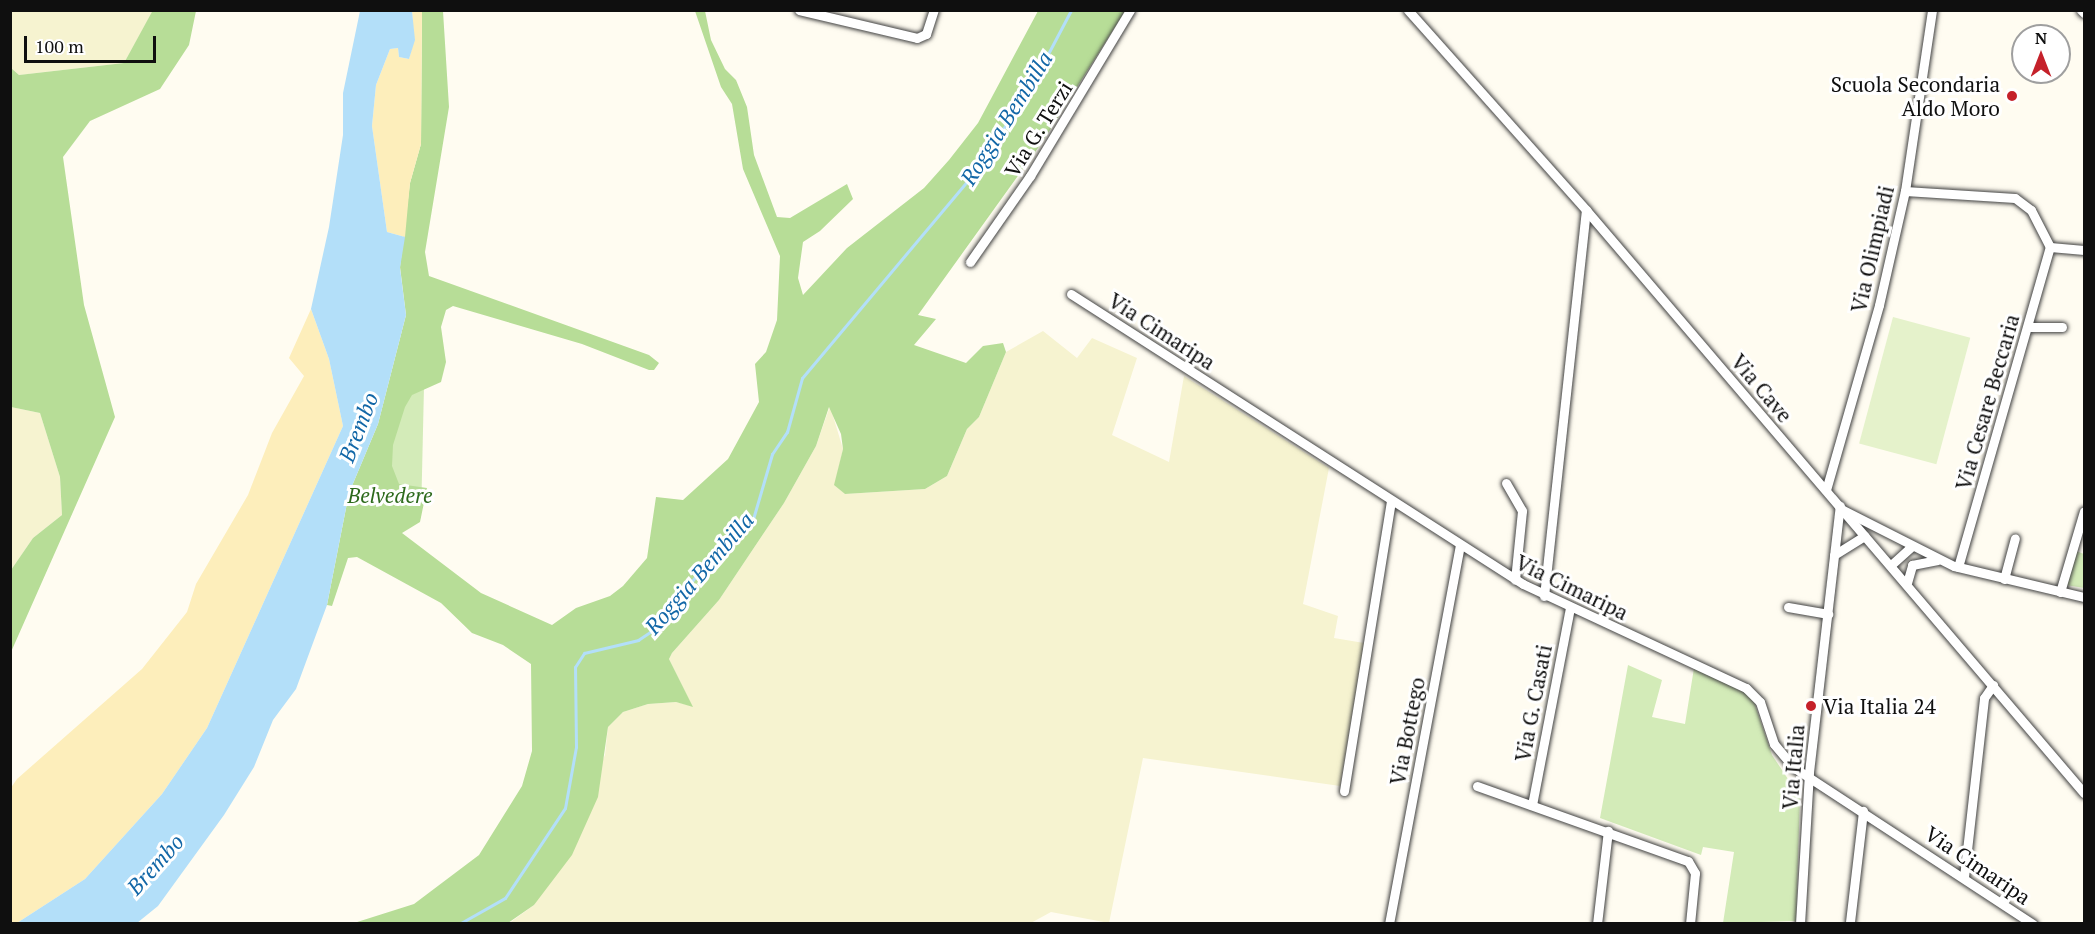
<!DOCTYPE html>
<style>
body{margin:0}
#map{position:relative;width:2095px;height:934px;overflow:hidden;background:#fffcf1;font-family:"PT Serif",serif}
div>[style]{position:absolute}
.farmland>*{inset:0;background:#f6f3d0}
.green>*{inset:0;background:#d3ebb8}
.forest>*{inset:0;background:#b7dd97}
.sand>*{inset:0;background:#fdeebb}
.pitch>*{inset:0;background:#e5f2cb;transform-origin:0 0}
.water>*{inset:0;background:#b3dff9}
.stream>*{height:3px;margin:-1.5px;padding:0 1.5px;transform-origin:1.5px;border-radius:1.5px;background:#b3dff9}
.roads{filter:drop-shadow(0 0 2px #424242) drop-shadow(0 0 2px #424242)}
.minor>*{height:9px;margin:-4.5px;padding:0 4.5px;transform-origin:4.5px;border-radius:4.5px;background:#fff}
.dots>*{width:16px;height:16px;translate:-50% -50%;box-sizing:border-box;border:3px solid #fff;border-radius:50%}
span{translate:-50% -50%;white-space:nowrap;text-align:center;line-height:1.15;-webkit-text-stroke:6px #fff;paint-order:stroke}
.poi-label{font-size:21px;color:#0f0f0f}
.right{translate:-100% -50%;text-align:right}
.left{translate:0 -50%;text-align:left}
.street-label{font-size:21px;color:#0f0f0f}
.park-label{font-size:21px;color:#2d6a1c;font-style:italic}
.water-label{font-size:22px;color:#1267a7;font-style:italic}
.frame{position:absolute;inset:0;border:12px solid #0f0f0f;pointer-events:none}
.north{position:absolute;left:2011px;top:24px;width:60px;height:60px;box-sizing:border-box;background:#fff;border:2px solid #9f9f9f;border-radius:50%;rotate:0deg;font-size:16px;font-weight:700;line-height:24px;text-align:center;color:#0f0f0f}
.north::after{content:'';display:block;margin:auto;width:21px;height:27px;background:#c5212a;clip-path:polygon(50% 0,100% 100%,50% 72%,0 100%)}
.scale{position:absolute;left:24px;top:36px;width:132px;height:27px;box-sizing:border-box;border:3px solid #0f0f0f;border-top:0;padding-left:8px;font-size:18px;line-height:21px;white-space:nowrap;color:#0f0f0f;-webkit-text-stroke:4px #fff;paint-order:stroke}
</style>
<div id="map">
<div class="farmland">
<div style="clip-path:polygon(10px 11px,153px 11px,124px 63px,19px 75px,11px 68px)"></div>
<div style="clip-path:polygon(1043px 331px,1077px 358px,1092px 338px,1137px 358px,1112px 435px,1169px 462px,1184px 376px,1329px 468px,1303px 604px,1338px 616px,1334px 638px,1364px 643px,1340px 786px,1143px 758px,1109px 923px,1051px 912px,1029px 924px,508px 924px,534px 905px,605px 755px,608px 727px,623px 712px,648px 704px,676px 702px,692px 706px,669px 659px,672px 653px,719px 600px,784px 503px,816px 446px,830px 406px,843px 449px,835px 485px,845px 494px,925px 489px,947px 476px,967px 429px,979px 417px,1006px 352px)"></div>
<div style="clip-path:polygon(11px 407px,40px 413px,60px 477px,62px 515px,33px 538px,11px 570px)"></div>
</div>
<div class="green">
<div style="clip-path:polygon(426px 299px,421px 518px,340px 546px)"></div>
<div style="clip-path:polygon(2076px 551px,2084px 554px,2084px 588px,2066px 585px)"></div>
<div style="clip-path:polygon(1628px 665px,1662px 680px,1652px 717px,1685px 724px,1694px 668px,1739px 688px,1753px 699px,1772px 755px,1800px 797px,1796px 921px,1723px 923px,1734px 852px,1703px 847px,1701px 855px,1600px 818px)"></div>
</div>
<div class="forest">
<div style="clip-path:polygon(153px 10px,196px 11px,189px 45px,160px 89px,90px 121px,63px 157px,84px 305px,115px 417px,11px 652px,11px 570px,33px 538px,62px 515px,60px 477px,40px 413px,11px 407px,11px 68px,19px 75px,124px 63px)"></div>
<div style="clip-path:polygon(422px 11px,443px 11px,449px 107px,425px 252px,429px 276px,649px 355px,659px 363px,654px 370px,649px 370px,582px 344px,453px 306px,446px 310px,441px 327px,446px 362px,441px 382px,412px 395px,405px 407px,393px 445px,392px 466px,399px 484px,427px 488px,420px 522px,402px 533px,481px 593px,552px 625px,576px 608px,610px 596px,623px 586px,647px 558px,656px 497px,683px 500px,728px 459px,759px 402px,755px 364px,766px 352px,777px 320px,780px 256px,743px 169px,732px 104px,721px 87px,695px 11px,705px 11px,711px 40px,725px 69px,736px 80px,747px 107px,754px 155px,777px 217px,790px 218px,847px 184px,853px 199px,820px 231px,803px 242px,798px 278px,803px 295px,847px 248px,924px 188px,949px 160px,978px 123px,1038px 11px,1125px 11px,1043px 141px,918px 315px,936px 319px,914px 345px,966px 363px,983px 346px,1003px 343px,1006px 352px,979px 417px,967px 429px,947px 476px,925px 489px,845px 494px,834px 485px,843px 449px,841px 434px,829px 407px,816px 446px,784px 503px,719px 600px,672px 653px,669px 659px,693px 707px,676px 702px,648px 704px,623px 712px,608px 727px,598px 797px,572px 855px,534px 905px,508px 923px,354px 923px,414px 904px,479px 855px,522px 786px,532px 751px,531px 664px,503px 645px,472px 633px,441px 603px,357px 557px,348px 558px,332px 606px,327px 605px,349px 493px,378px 424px,406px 315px,400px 267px,410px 183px,421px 144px)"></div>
</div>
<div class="sand">
<div style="clip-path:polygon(412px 11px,422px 11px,421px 144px,410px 183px,405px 237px,387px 232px,372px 126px,376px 85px,390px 49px,398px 48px,399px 57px,409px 59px,414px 40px)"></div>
<div style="clip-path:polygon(311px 309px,329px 359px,343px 426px,207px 728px,162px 794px,85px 879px,17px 923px,10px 923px,10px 789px,17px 779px,142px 669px,187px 612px,196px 584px,248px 495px,272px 433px,304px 376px,289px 358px)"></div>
</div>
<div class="pitch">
<div style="left:1893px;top:317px;width:80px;height:131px;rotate:15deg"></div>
</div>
<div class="water">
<div style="clip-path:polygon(360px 11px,412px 11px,415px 40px,409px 59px,399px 57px,398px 48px,390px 49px,376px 85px,372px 126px,387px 232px,405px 237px,400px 268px,406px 315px,378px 424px,349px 493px,327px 605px,296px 689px,273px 720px,254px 767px,224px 815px,158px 906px,137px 923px,17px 923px,85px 879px,162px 794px,207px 728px,343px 426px,329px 359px,311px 309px,329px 227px,343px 135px,343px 93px)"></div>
</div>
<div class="stream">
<div style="left:459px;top:924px;width:53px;rotate:-29.5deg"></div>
<div style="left:505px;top:898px;width:108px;rotate:-56.3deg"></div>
<div style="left:565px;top:808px;width:62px;rotate:-79.8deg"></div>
<div style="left:576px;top:747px;width:80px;rotate:-90.7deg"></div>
<div style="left:575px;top:667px;width:17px;rotate:-57deg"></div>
<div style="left:584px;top:653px;width:56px;rotate:-13.5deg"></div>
<div style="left:638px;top:640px;width:23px;rotate:-34deg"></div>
<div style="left:657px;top:627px;width:96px;rotate:-52.7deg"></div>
<div style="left:715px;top:551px;width:50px;rotate:-40.1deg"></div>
<div style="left:753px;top:519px;width:68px;rotate:-73.7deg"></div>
<div style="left:772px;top:454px;width:27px;rotate:-56deg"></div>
<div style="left:787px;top:432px;width:56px;rotate:-74.5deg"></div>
<div style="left:802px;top:378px;width:269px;rotate:-50deg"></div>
<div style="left:975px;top:172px;width:103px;rotate:-56.9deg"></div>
<div style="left:1031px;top:86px;width:86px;rotate:-62.2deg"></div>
</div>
<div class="roads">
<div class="minor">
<div style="left:799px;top:10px;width:121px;rotate:13.3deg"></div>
<div style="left:917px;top:38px;width:10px;rotate:-24deg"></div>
<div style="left:926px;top:34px;width:25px;rotate:-72deg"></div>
<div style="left:1408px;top:10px;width:268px;rotate:48.3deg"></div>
<div style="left:1586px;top:210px;width:767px;rotate:49.5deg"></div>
<div style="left:2081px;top:10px;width:4px;rotate:45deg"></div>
<div style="left:1905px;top:191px;width:110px;rotate:3.6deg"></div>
<div style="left:2015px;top:198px;width:20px;rotate:37deg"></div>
<div style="left:2031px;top:210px;width:42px;rotate:62.8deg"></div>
<div style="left:2050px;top:247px;width:34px;rotate:5deg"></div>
<div style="left:970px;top:262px;width:105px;rotate:-55.1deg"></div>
<div style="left:1030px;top:176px;width:194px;rotate:-58.9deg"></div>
<div style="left:1071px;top:294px;width:537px;rotate:32.68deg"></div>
<div style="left:1523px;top:584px;width:246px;rotate:25deg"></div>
<div style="left:1746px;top:688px;width:20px;rotate:45deg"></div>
<div style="left:1760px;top:702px;width:44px;rotate:71.6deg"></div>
<div style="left:1774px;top:744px;width:30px;rotate:50deg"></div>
<div style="left:1793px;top:767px;width:287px;rotate:33.2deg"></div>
<div style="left:2028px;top:327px;width:34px"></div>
<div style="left:1506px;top:483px;width:32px;rotate:60deg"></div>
<div style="left:1522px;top:511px;width:69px;rotate:95.8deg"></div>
<div style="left:1826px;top:490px;width:192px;rotate:-74deg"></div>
<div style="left:1879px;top:305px;width:117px;rotate:-77.2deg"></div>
<div style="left:1905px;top:191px;width:183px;rotate:-81.5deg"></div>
<div style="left:1843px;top:510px;width:124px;rotate:26.8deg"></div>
<div style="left:1954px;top:566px;width:134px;rotate:13.4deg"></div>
<div style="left:1834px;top:555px;width:36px;rotate:-32deg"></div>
<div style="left:1891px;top:565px;width:27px;rotate:-42deg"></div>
<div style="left:1958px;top:567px;width:333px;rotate:-74deg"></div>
<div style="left:2004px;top:579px;width:42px;rotate:-75deg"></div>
<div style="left:1907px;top:583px;width:19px;rotate:-74deg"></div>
<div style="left:1912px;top:565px;width:26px;rotate:-11deg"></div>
<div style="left:2060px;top:592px;width:84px;rotate:-73.5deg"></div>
<div style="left:1544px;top:596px;width:388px;rotate:-83.8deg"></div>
<div style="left:1788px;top:607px;width:41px;rotate:9.9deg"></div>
<div style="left:1477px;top:786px;width:224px;rotate:19.6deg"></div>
<div style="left:1688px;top:861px;width:14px;rotate:60deg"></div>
<div style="left:1695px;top:873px;width:51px;rotate:95.6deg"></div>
<div style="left:1344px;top:791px;width:293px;rotate:-80.8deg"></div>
<div style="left:1532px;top:805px;width:201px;rotate:-79.1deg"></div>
<div style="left:1964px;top:877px;width:180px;rotate:-83.6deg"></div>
<div style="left:1984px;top:698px;width:16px;rotate:-55deg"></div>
<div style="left:1850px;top:922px;width:112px;rotate:-83.3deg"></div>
<div style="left:1389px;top:924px;width:385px;rotate:-79.4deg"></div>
<div style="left:1597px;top:924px;width:94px;rotate:-83.3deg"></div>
<div style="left:1800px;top:924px;width:152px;rotate:-86.6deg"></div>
<div style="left:1809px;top:772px;width:268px;rotate:-83.4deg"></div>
</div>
</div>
<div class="dots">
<div style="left:2012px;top:96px;background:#c5212a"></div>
<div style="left:1811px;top:706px;background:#c5212a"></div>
</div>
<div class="poi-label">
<span class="right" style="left:2000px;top:96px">Scuola Secondaria<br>Aldo Moro</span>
<span class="left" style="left:1823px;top:706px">Via Italia 24</span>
</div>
<div class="street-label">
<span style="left:1038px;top:129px;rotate:-58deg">Via G. Terzi</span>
<span style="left:1872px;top:249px;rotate:-77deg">Via Olimpiadi</span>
<span style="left:1162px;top:331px;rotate:33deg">Via Cimaripa</span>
<span style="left:1762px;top:388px;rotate:50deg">Via Cave</span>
<span style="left:1987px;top:402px;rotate:-74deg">Via Cesare Beccaria</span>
<span style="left:1572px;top:587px;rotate:26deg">Via Cimaripa</span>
<span style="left:1533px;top:703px;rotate:-79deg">Via G. Casati</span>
<span style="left:1407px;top:731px;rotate:-79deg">Via Bottego</span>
<span style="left:1793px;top:767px;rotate:-85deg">Via Italia</span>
<span style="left:1978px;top:865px;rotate:34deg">Via Cimaripa</span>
</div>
<div class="park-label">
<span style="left:390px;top:495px">Belvedere</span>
</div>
<div class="water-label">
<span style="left:1006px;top:118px;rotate:-58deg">Roggia Bembilla</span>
<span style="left:358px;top:427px;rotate:-69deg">Brembo</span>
<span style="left:699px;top:573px;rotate:-49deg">Roggia Bembilla</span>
<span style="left:155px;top:864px;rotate:-48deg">Brembo</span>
</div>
<div class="frame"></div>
<div class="north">N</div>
<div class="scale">100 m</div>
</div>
